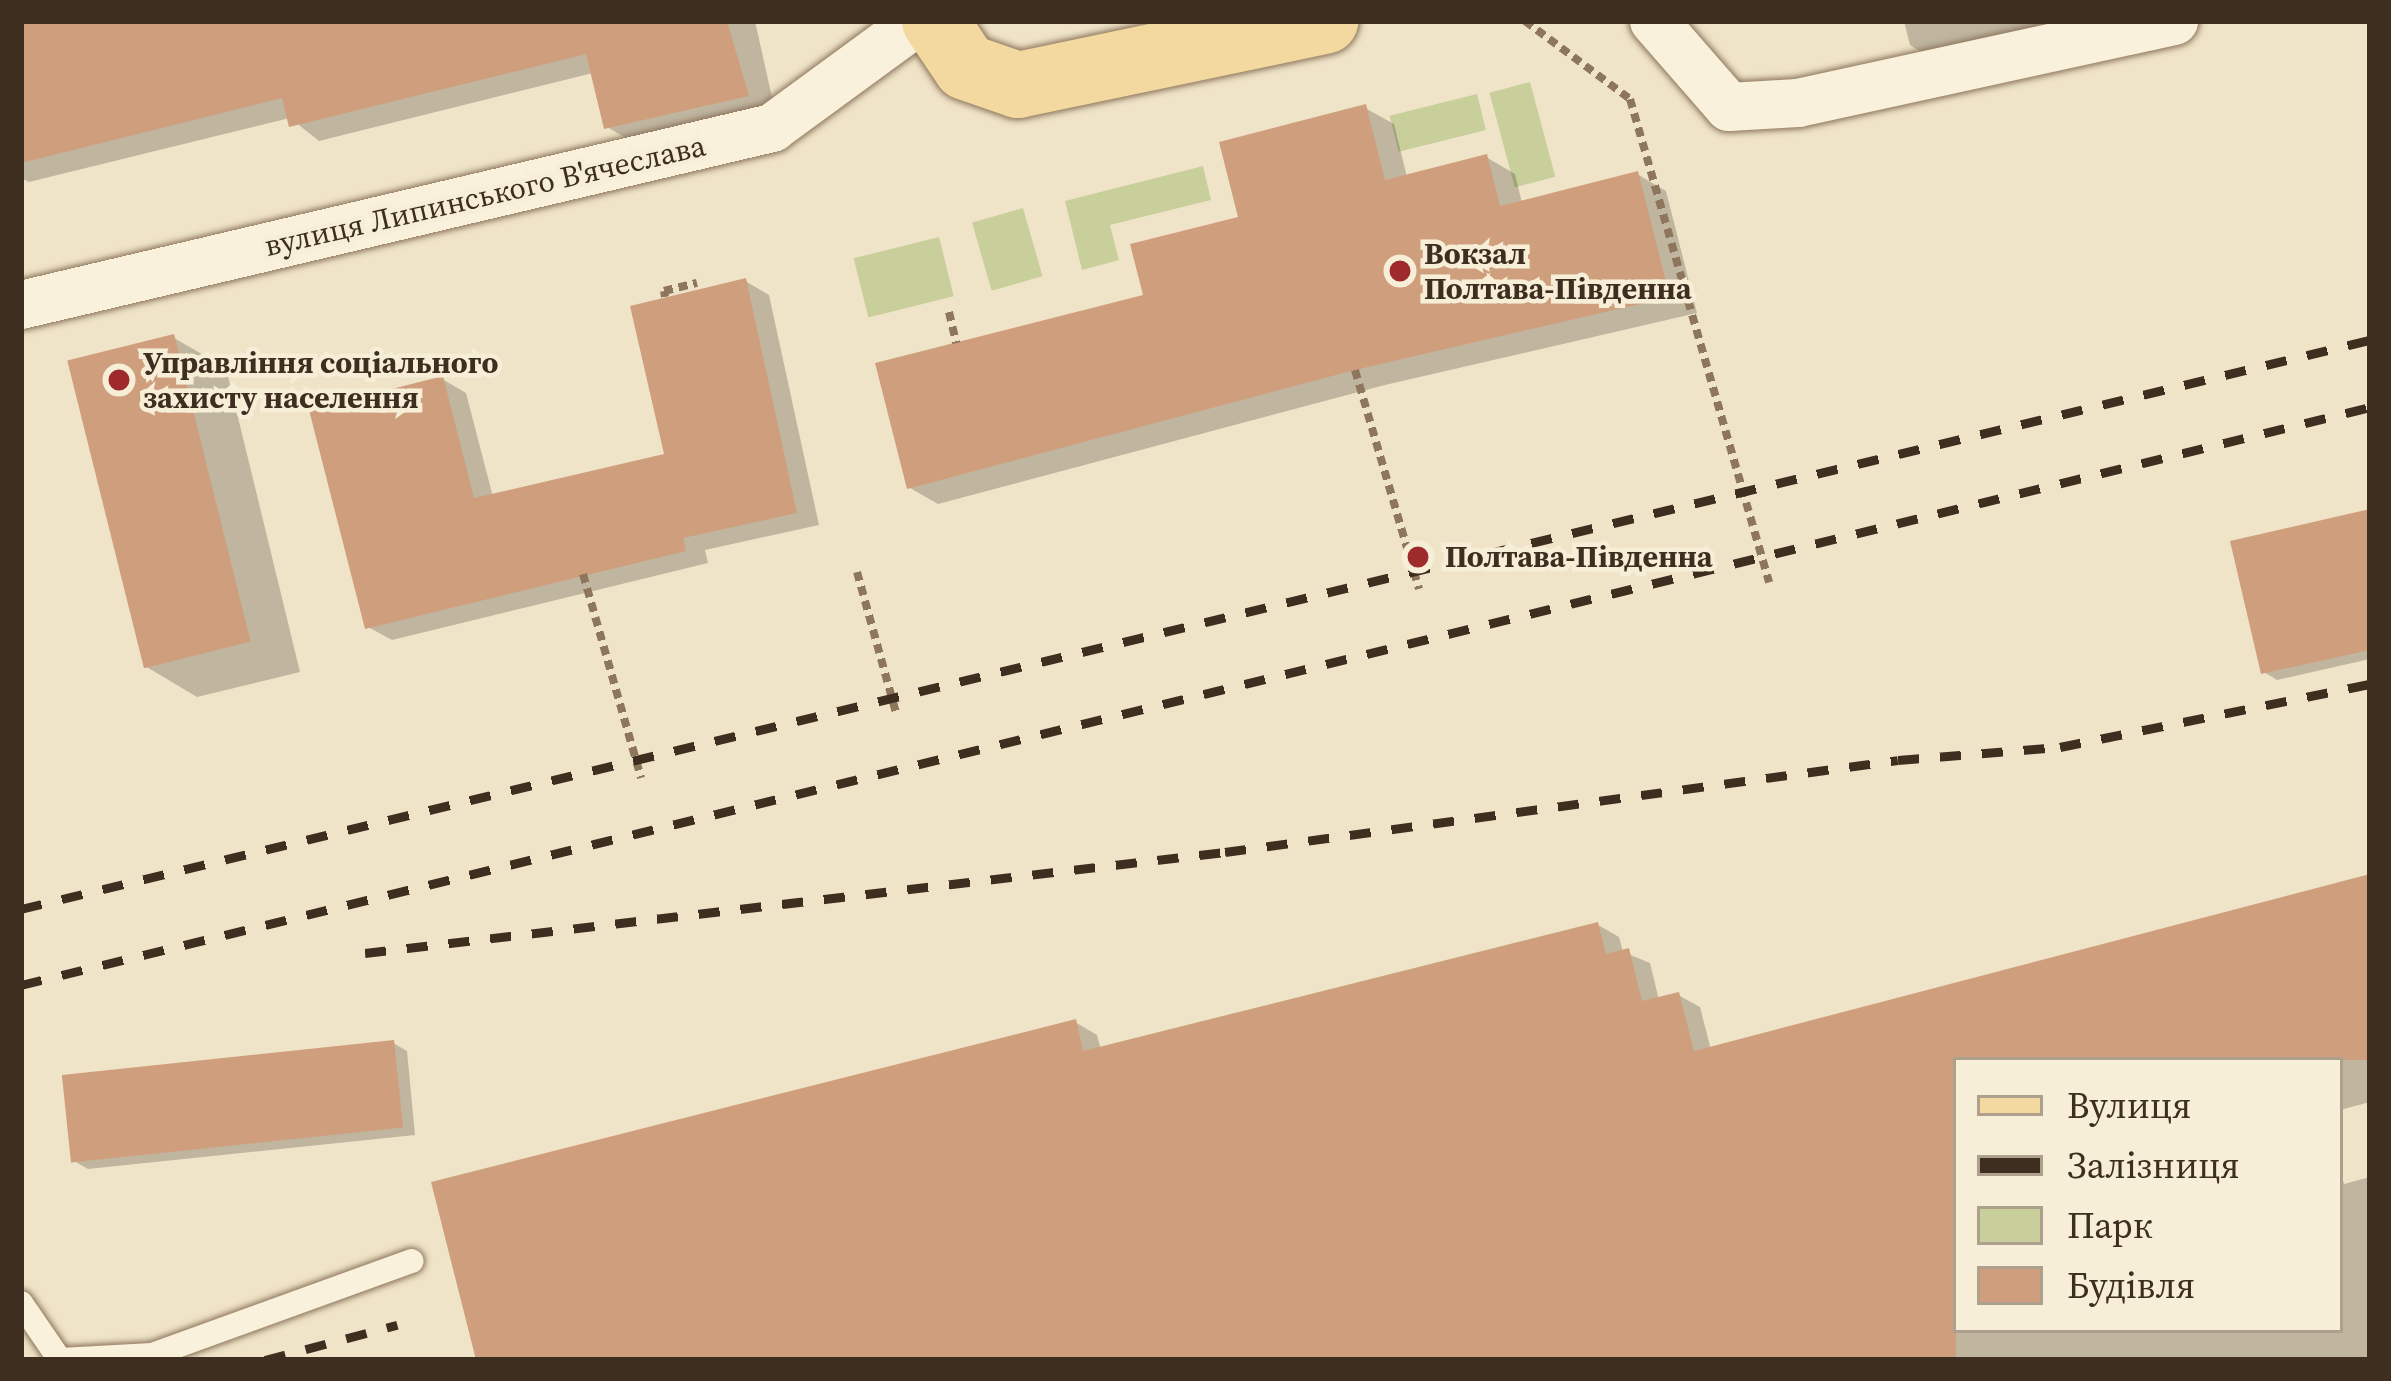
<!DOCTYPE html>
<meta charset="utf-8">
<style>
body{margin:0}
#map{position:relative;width:2391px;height:1381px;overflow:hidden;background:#f0e4c8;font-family:"Source Serif 4",serif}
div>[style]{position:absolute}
.green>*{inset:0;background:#c9cf9b;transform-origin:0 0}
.shadow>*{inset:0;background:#0003}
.building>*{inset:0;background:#cf9f7d;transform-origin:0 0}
.path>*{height:8px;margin-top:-4px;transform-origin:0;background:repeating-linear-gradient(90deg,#8d765c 0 9px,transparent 0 15px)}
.roads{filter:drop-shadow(0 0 3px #8d765c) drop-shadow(0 0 3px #8d765c)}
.service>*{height:24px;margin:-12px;padding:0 12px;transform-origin:12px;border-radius:12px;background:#faf1dc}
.minor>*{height:48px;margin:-24px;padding:0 24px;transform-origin:24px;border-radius:24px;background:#faf1dc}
.primary>*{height:66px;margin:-33px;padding:0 33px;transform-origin:33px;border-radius:33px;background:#f3d9a0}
.rail>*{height:9px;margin-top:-4.5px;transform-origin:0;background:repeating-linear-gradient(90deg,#3d2e20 0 21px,transparent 0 42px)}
.dots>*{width:33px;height:33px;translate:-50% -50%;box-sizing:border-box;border:6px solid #f7eed8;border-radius:50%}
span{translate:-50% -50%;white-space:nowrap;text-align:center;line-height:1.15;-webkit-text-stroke:9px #f7eed8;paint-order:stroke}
.street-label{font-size:30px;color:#3d2e20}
.poi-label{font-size:30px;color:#3d2e20;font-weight:700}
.left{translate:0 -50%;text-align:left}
.frame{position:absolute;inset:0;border:24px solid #3d2e20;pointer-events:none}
.legend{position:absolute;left:1953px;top:1057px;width:390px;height:276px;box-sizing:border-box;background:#f7eed8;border:3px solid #ada18e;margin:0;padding:15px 21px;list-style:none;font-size:36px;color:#3d2e20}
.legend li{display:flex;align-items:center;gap:24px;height:60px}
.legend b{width:60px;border:3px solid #ada18e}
</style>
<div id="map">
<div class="green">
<div style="left:1530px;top:82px;width:98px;height:42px;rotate:75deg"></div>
<div style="left:1477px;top:94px;width:37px;height:90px;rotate:76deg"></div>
<div style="clip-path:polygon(1203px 166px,1211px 200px,1110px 225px,1119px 260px,1082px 270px,1065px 201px)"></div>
<div style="left:1023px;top:208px;width:71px;height:53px;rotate:74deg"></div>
<div style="left:939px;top:237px;width:61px;height:88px;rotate:76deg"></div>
</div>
<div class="shadow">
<div style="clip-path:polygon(39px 21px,755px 21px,775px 111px,634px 143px,607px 127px,593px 73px,319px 141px,290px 118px,29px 182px,21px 178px,21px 25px)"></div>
<div style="clip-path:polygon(1904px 21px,2071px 21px,1923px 53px,1910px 45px)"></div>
<div style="clip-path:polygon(1365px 108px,1394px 124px,1407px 177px,1486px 157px,1515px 174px,1522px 203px,1637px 174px,1666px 191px,1697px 313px,1385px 385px,938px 504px,910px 488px,1241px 219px)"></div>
<div style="clip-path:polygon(745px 281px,769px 295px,819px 525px,705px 550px,708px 563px,392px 640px,368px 627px,442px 379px,466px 393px,493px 497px,667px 456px)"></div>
<div style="clip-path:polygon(174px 338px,226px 368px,300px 672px,197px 697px,145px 666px)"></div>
<div style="clip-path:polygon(2370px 512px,2370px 659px,2277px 680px,2264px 672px)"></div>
<div style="clip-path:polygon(2370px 877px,2370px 1102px,2340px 1110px,2340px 1060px,1956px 1060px,1956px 1330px,2340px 1330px,2340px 1170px,2344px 1184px,2370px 1177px,2370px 1360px,479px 1360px,1075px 1022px,1097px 1035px,1101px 1050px,1598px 925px,1619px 937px,1623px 952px,1650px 963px,1659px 1000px,1678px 995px,1700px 1007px,1711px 1050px)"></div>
<div style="clip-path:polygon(393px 1043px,407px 1051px,415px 1135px,88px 1169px,74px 1161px)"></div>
</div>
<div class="building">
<div style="clip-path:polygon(21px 21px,727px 21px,749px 96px,604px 129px,586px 54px,289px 127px,282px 98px,21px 163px)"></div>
<div style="clip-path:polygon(1366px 104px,1385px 180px,1487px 154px,1500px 206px,1638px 171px,1670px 297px,1355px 370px,907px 489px,875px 363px,1143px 295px,1130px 244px,1238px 217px,1219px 142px)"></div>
<div style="clip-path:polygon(746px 278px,797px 513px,683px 538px,686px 551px,365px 629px,309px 410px,443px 376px,474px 498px,664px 454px,630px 306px)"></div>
<div style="left:174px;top:334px;width:317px;height:110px;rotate:76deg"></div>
<div style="clip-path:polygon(2370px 509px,2370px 650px,2261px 674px,2230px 541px)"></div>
<div style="clip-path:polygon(2370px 874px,2370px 1060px,1956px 1060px,1956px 1360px,476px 1360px,431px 1182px,1076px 1019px,1083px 1051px,1598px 922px,1606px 954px,1629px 948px,1642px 1001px,1679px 992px,1694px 1051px)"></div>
<div style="left:394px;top:1040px;width:88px;height:334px;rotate:84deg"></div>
</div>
<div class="path">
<div style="left:1525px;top:21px;width:131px;rotate:36.6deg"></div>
<div style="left:1630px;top:99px;width:503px;rotate:73.94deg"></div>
<div style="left:665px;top:297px;width:6px;rotate:-99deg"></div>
<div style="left:664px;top:291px;width:34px;rotate:-14deg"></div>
<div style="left:949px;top:312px;width:32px;rotate:77deg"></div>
<div style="left:1355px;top:370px;width:228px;rotate:73.7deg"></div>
<div style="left:857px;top:572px;width:149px;rotate:74.5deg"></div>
<div style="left:583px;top:574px;width:212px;rotate:74.1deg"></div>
</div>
<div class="roads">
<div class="service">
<div style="left:21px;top:1303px;width:69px;rotate:55.6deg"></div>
<div style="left:60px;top:1360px;width:92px;rotate:-3.1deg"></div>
<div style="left:152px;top:1355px;width:276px;rotate:-19.9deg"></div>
</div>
<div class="minor">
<div style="left:1654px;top:21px;width:114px;rotate:48.9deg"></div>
<div style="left:1729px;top:107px;width:69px;rotate:-3.3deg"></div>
<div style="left:1798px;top:103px;width:385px;rotate:-12.3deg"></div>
<div style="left:21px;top:305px;width:772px;rotate:-13.26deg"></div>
<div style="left:772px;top:128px;width:181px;rotate:-36.2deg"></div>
</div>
<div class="primary">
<div style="left:935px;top:21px;width:55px;rotate:56deg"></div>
<div style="left:966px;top:67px;width:55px;rotate:19.1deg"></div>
<div style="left:1018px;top:85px;width:314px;rotate:-11.8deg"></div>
</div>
</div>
<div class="rail">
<div style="left:21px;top:909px;width:2417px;rotate:-13.62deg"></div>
<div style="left:365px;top:953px;width:866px;rotate:-6.7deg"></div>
<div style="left:1225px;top:852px;width:679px;rotate:-7.78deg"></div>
<div style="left:1898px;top:760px;width:163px;rotate:-4.6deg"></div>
<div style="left:2060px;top:747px;width:316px;rotate:-11.5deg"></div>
<div style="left:21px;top:985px;width:2419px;rotate:-13.82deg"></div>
<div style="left:265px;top:1360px;width:137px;rotate:-14.9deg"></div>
</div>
<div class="dots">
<div style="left:1400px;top:271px;background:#9e2a2b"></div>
<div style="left:119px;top:380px;background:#9e2a2b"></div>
<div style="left:1418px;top:557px;background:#9e2a2b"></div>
</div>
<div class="street-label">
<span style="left:485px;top:196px;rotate:-13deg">вулиця Липинського В'ячеслава</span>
</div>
<div class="poi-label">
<span class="left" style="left:1424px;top:271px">Вокзал<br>Полтава-Південна</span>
<span class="left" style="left:143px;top:380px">Управління соціального<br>захисту населення</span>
<span class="left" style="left:1445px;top:557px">Полтава-Південна</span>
</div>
<div class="frame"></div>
<ul class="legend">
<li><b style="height:15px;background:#f3d9a0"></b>Вулиця</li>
<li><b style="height:15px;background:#3d2e20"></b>Залізниця</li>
<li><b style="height:33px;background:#c9cf9b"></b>Парк</li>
<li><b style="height:33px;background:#cf9f7d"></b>Будівля</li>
</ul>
</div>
